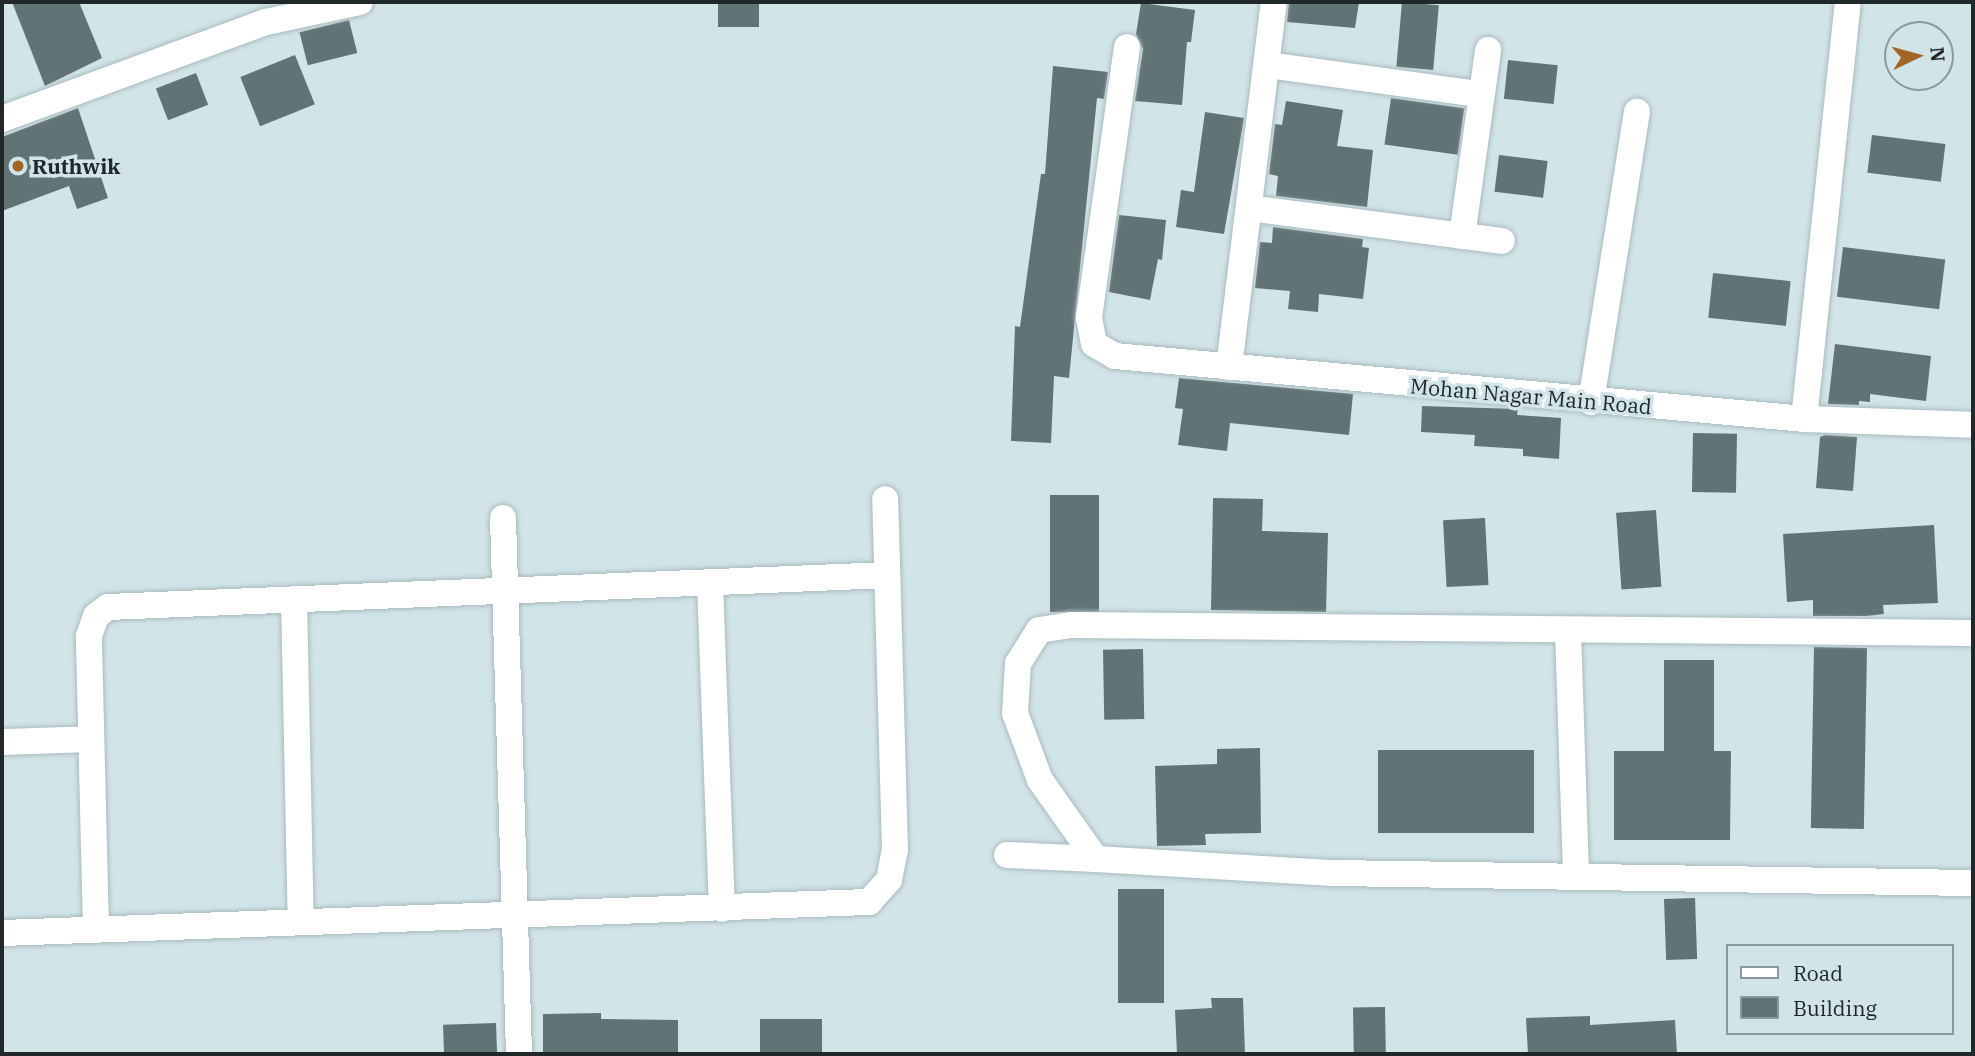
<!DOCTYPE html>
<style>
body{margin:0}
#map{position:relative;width:1975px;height:1056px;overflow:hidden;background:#d1e4e8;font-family:"IBM Plex Serif",serif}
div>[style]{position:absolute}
.building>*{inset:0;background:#627375;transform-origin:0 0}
.roads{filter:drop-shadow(0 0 2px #a8bbbe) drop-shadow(0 0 2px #a8bbbe)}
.street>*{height:26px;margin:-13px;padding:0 13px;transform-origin:13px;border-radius:13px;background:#fff}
.dots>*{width:19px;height:19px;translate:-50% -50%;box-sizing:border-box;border:4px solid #d1e4e8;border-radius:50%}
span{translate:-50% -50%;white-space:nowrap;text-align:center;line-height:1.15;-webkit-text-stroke:7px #d1e4e8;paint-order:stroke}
.poi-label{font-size:21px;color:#212829;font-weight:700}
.left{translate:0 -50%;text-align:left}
.street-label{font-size:21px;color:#212829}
.frame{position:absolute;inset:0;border:4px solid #212829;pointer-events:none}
.legend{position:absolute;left:1726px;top:944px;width:228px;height:91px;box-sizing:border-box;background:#d1e4e8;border:2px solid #8b999c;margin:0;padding:9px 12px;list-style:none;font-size:21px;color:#212829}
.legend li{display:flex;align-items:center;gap:14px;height:35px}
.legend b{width:35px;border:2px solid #8b999c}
.north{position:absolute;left:1884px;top:21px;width:70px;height:70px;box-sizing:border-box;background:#d1e4e8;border:2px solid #8b999c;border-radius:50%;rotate:85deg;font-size:19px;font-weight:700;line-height:28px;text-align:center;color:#212829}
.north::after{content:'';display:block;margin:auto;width:24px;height:32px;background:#a16626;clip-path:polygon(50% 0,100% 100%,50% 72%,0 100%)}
</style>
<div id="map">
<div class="building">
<div style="clip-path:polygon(12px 2px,79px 2px,102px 58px,45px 86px)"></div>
<div style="left:718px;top:2px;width:41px;height:25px"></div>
<div style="clip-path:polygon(1289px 2px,1359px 2px,1355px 28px,1287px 22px)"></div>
<div style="left:1402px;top:2px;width:37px;height:65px;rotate:5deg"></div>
<div style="clip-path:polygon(1141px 3px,1195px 10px,1191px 42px,1187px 42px,1182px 105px,1135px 101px,1143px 49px,1136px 34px)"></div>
<div style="left:349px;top:20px;width:34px;height:51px;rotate:76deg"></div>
<div style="left:295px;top:55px;width:53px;height:59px;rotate:68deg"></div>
<div style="left:1508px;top:60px;width:50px;height:39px;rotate:6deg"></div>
<div style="clip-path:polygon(1053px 66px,1108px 72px,1104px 99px,1097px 98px,1069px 378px,1054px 376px,1051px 443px,1011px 441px,1015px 326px,1020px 327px,1041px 174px,1045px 174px)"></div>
<div style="left:196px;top:73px;width:34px;height:43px;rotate:69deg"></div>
<div style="left:1391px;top:98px;width:74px;height:47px;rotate:8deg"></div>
<div style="clip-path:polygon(1286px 101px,1343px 110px,1337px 146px,1373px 150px,1367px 207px,1276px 196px,1278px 176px,1269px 174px,1275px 124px,1282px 125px)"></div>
<div style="clip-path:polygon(78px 108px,108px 198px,77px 209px,69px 186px,2px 211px,2px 137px)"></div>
<div style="clip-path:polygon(1205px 112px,1244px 118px,1224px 234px,1176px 227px,1181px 190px,1194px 192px)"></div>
<div style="left:1872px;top:135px;width:74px;height:38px;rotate:7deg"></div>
<div style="left:1499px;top:155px;width:49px;height:37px;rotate:7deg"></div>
<div style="clip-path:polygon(1119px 215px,1166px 220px,1162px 260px,1158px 259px,1150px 300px,1109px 292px)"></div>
<div style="clip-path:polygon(1273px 227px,1363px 239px,1362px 247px,1369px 248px,1363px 299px,1319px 294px,1318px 312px,1288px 309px,1290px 291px,1255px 288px,1260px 242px,1272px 243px)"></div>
<div style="left:1843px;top:247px;width:103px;height:50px;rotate:7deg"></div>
<div style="left:1713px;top:273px;width:78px;height:45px;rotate:6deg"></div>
<div style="clip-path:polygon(1835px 344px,1931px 356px,1926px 401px,1870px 394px,1870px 402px,1859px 401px,1859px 405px,1828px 404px)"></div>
<div style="clip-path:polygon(1179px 378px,1353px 394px,1349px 435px,1230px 423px,1227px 451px,1178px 445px,1183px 409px,1175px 408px)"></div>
<div style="clip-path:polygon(1422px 406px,1518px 409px,1517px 415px,1561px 418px,1559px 459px,1523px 456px,1523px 449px,1474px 446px,1475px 435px,1421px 432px)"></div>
<div style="left:1693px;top:433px;width:44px;height:59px;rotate:1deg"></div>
<div style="clip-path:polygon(1825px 435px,1857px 437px,1853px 491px,1816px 488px,1820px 437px)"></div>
<div style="left:1050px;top:495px;width:49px;height:117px"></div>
<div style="clip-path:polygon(1213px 498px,1263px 499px,1262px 531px,1328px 533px,1326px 612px,1211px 610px)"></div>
<div style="left:1656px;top:510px;width:77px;height:40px;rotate:86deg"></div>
<div style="left:1485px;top:518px;width:67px;height:42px;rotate:87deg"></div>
<div style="clip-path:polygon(1934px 525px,1938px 603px,1883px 605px,1884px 614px,1867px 616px,1813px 616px,1813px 600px,1787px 602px,1783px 534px)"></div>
<div style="left:1814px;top:647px;width:53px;height:181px;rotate:1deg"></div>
<div style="left:1143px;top:649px;width:70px;height:40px;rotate:89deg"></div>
<div style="clip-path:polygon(1664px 660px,1714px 660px,1714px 751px,1731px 751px,1730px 840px,1614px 840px,1614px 751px,1664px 751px)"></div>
<div style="clip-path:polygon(1260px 748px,1261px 833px,1205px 834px,1206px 845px,1157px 846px,1155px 766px,1217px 764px,1217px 749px)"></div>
<div style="left:1378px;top:750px;width:156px;height:83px"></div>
<div style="left:1118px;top:889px;width:46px;height:114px"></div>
<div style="left:1695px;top:898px;width:61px;height:31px;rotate:88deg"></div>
<div style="clip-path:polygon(1211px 998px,1243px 998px,1245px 1054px,1177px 1054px,1175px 1010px,1212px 1008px)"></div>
<div style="left:1385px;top:1007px;width:47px;height:32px;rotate:89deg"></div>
<div style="clip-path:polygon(601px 1013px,601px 1019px,678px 1020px,678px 1054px,543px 1054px,543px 1014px)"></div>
<div style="clip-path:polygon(1590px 1016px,1590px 1025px,1675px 1020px,1677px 1054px,1528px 1054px,1526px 1018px)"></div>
<div style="left:822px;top:1019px;width:35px;height:62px;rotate:90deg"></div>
<div style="left:496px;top:1023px;width:31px;height:53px;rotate:88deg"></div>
</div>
<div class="roads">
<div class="street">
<div style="left:1127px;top:47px;width:274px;rotate:98deg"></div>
<div style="left:1089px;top:318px;width:26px;rotate:79deg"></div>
<div style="left:1094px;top:344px;width:24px;rotate:30deg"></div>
<div style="left:1115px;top:356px;width:692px;rotate:5.22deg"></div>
<div style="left:1804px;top:419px;width:169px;rotate:2deg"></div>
<div style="left:1267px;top:65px;width:214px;rotate:7.8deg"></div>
<div style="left:2px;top:119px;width:281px;rotate:-20.2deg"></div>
<div style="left:266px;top:22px;width:96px;rotate:-12deg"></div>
<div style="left:1249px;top:208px;width:255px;rotate:7.4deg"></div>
<div style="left:1462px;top:236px;width:188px;rotate:-82deg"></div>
<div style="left:1229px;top:367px;width:368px;rotate:-83deg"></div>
<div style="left:1591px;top:402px;width:294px;rotate:-81deg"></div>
<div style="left:1804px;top:419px;width:419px;rotate:-84deg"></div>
<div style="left:503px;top:518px;width:536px;rotate:88.29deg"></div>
<div style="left:710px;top:583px;width:326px;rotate:87.9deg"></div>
<div style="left:294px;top:599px;width:323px;rotate:88.8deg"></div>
<div style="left:1568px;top:632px;width:242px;rotate:88.1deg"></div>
<div style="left:1973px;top:633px;width:902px;rotate:-179.49deg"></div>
<div style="left:1071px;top:625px;width:32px;rotate:171deg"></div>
<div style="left:1039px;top:630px;width:39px;rotate:122deg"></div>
<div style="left:1018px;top:663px;width:50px;rotate:93.4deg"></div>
<div style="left:1015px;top:713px;width:72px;rotate:69.5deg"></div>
<div style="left:1040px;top:780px;width:97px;rotate:54.7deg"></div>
<div style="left:1096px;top:859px;width:238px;rotate:3.4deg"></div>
<div style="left:1334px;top:873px;width:639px;rotate:0.9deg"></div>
<div style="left:2px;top:742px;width:89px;rotate:-1.9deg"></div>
<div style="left:1007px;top:855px;width:89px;rotate:2.6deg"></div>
<div style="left:96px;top:930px;width:294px;rotate:-91.4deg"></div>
<div style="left:89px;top:636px;width:21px;rotate:-71deg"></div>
<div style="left:96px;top:616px;width:15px;rotate:-37deg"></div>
<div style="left:108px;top:607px;width:780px;rotate:-2.35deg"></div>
<div style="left:2px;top:933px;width:868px;rotate:-2.05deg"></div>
<div style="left:869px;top:902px;width:30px;rotate:-48deg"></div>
<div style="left:889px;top:880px;width:31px;rotate:-79deg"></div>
<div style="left:895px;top:850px;width:351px;rotate:-91.6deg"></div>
</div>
</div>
<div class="dots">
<div style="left:18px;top:166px;background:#a16626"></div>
</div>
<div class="poi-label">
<span class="left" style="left:32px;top:166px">Ruthwik</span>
</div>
<div class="street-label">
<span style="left:1531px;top:396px;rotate:5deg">Mohan Nagar Main Road</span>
</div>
<div class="frame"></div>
<ul class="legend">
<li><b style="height:9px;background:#fff"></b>Road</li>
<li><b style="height:19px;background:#627375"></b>Building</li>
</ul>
<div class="north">N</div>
</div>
